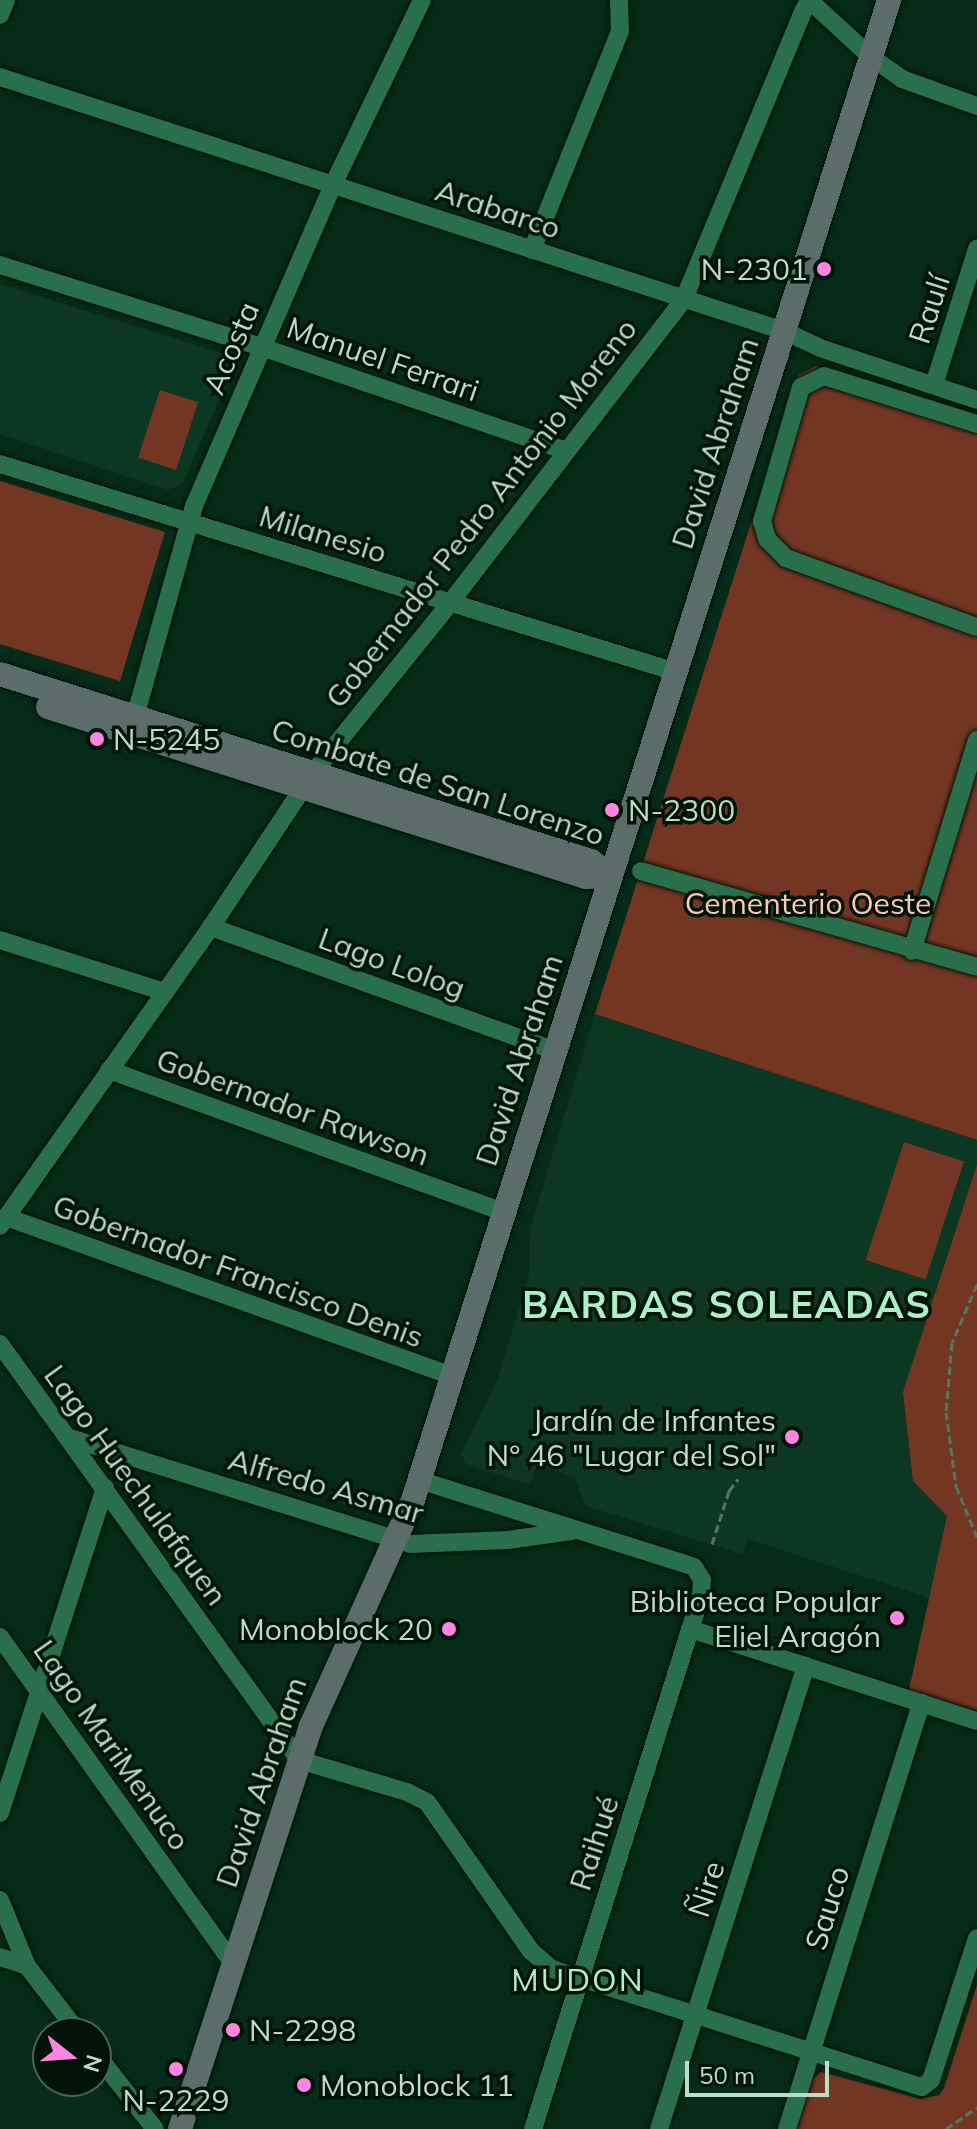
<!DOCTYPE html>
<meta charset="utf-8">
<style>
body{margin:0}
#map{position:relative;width:977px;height:2129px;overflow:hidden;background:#062c19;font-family:Mulish,sans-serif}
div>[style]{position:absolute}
.built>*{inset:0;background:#0c3722}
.green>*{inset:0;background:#733623;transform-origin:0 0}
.path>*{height:3px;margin-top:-1.5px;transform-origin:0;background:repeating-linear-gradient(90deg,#547764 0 8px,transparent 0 12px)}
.roads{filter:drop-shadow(0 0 2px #001207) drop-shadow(0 0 2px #001207)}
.street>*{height:18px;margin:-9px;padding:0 9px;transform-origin:9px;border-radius:9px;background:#296f4b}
.secondary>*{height:24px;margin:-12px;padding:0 12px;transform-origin:12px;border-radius:12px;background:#5b6d6b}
.dots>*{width:22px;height:22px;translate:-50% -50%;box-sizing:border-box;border:4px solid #001306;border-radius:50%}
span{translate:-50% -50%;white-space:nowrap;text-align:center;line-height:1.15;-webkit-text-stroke:7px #001306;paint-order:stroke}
.street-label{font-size:30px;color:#bbdcc7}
.poi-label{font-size:30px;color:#bbdcc7}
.right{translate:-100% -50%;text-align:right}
.left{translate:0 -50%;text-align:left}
.park-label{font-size:30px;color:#fec6b5}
.neighbourhood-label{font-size:32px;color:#aaf1c7;letter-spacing:2px}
.district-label{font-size:38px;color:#aaf1c7;font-weight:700;letter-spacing:2px}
.north{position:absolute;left:32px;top:2017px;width:80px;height:80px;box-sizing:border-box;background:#001306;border:2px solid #4b6353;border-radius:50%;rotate:107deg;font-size:22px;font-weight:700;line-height:32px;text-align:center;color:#bbdcc7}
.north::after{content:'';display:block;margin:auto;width:28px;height:36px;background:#fe85df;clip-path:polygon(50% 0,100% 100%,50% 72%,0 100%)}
.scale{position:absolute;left:685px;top:2061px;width:144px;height:36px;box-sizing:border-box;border:4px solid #bbdcc7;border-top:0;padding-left:10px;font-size:24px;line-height:28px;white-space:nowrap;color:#bbdcc7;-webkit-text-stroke:6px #001306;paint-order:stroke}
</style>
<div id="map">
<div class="built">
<div style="clip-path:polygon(0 284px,222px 353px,231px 373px,182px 484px,168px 490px,0 434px)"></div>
<div style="clip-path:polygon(595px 1014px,977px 1140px,977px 1165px,913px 1481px,948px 1516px,929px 1598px,748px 1539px,742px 1554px,586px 1506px,574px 1477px,536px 1465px,530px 1485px,466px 1464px,461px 1454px,498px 1378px,529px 1275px,530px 1229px)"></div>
</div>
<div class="green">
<div style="clip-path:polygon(816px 366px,977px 418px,977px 1140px,595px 1014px,798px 375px)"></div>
<div style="left:160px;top:390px;width:40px;height:71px;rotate:18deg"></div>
<div style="clip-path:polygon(0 481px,165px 532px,120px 681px,0 644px)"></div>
<div style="left:904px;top:1142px;width:63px;height:124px;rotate:18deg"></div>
<div style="clip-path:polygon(977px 1165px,977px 1711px,909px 1690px,947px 1516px,913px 1481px,903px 1392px)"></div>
<div style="clip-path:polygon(977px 1985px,977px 2129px,796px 2129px,811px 2080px,821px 2072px,921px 2099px,939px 2095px,944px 2088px)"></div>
</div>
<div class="path">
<div style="left:977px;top:1284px;width:64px;rotate:113deg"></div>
<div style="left:952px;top:1343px;width:69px;rotate:95deg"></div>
<div style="left:946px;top:1412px;width:75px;rotate:82.3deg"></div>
<div style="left:956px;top:1486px;width:55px;rotate:67.6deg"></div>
<div style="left:712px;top:1544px;width:56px;rotate:-72.2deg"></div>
<div style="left:729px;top:1491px;width:15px;rotate:-53deg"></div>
<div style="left:946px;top:2129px;width:38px;rotate:-35deg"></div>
</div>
<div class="roads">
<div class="street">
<div style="left:809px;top:0;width:84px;rotate:42.6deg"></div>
<div style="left:871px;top:57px;width:38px;rotate:35deg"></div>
<div style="left:902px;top:79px;width:80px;rotate:19.8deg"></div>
<div style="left:0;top:15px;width:16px;rotate:-68deg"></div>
<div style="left:0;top:77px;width:824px;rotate:17.95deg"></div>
<div style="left:784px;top:331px;width:40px;rotate:25deg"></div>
<div style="left:820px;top:348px;width:165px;rotate:18.3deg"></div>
<div style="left:532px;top:250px;width:236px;rotate:-68.1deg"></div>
<div style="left:620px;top:31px;width:31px;rotate:-92deg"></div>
<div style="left:0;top:265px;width:274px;rotate:17.4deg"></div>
<div style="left:261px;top:347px;width:320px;rotate:18.8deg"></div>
<div style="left:934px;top:385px;width:143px;rotate:-72.5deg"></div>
<div style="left:977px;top:424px;width:160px;rotate:-162.6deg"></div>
<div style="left:824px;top:376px;width:25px;rotate:154deg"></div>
<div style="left:801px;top:387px;width:140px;rotate:106.2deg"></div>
<div style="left:762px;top:521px;width:19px;rotate:74deg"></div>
<div style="left:767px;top:539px;width:27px;rotate:45deg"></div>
<div style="left:786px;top:558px;width:203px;rotate:19.9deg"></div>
<div style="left:0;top:464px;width:707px;rotate:17.1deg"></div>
<div style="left:132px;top:728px;width:230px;rotate:-74.4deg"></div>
<div style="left:194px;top:506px;width:350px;rotate:-66.6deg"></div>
<div style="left:333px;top:185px;width:205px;rotate:-64.3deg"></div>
<div style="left:641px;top:871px;width:349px;rotate:15.9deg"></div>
<div style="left:211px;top:927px;width:366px;rotate:19.8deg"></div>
<div style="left:0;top:940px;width:173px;rotate:17.5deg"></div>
<div style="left:912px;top:951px;width:221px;rotate:-72.9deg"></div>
<div style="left:109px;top:1070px;width:420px;rotate:19.8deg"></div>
<div style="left:6px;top:1217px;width:473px;rotate:19.6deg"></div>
<div style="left:0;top:1226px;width:366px;rotate:-54.8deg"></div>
<div style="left:211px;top:927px;width:185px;rotate:-56.5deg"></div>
<div style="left:313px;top:773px;width:218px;rotate:-51.1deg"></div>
<div style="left:450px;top:603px;width:384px;rotate:-52.4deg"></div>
<div style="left:684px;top:299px;width:312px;rotate:-67.5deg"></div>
<div style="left:803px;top:11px;width:13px;rotate:-58deg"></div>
<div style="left:0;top:1344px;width:512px;rotate:54.29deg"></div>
<div style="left:299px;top:1760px;width:113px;rotate:16.5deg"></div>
<div style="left:407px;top:1792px;width:22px;rotate:27deg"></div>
<div style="left:427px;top:1802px;width:182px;rotate:55.1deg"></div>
<div style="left:531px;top:1951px;width:28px;rotate:41deg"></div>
<div style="left:552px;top:1969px;width:388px;rotate:17.7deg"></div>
<div style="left:922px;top:2087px;width:11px;rotate:-38deg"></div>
<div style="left:931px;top:2080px;width:149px;rotate:-72.1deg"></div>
<div style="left:67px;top:1437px;width:359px;rotate:17.3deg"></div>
<div style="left:410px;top:1544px;width:98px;rotate:-2.3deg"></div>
<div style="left:508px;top:1540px;width:64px;rotate:-8.1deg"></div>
<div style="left:419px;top:1480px;width:279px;rotate:17.5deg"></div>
<div style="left:685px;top:1564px;width:9px;rotate:18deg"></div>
<div style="left:694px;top:1567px;width:15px;rotate:58deg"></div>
<div style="left:702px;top:1580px;width:15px;rotate:94deg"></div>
<div style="left:701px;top:1595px;width:560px;rotate:107.46deg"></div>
<div style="left:690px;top:1629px;width:301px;rotate:17.8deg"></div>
<div style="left:0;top:1637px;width:403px;rotate:54.5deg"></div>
<div style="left:0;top:1813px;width:342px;rotate:-72.1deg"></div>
<div style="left:0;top:1900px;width:71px;rotate:67.8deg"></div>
<div style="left:27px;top:1966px;width:85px;rotate:52.2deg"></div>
<div style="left:0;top:1957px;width:28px;rotate:18deg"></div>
<div style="left:96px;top:2054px;width:95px;rotate:51.8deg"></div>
<div style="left:659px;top:2129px;width:486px;rotate:-72.4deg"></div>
<div style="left:787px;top:2129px;width:447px;rotate:-72.5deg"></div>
</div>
<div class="secondary">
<div style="left:0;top:674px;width:620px;rotate:17.56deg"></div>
<div style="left:591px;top:861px;width:25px;rotate:37deg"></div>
<div style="left:48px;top:707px;width:564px;rotate:17.54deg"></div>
<div style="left:586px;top:877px;width:25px;rotate:-2deg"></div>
<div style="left:180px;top:2129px;width:424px;rotate:-72deg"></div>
<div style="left:311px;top:1726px;width:248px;rotate:-65.7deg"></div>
<div style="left:413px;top:1500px;width:1574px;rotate:-72.39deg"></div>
</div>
</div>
<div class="dots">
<div style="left:824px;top:269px;background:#fe85df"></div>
<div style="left:97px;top:739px;background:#fe85df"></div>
<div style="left:612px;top:810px;background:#fe85df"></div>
<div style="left:792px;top:1437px;background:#fe85df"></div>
<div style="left:897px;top:1618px;background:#fe85df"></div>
<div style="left:449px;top:1629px;background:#fe85df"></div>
<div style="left:233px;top:2030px;background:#fe85df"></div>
<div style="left:176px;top:2069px;background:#fe85df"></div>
<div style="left:304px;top:2085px;background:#fe85df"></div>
</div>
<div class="street-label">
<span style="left:498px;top:209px;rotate:18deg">Arabarco</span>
<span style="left:929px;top:309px;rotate:-72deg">Raulí</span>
<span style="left:231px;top:348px;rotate:-67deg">Acosta</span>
<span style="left:383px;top:359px;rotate:19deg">Manuel Ferrari</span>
<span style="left:715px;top:443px;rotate:-72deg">David Abraham</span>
<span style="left:481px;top:513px;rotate:-52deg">Gobernador Pedro Antonio Moreno</span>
<span style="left:323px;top:534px;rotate:17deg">Milanesio</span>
<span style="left:438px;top:782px;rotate:18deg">Combate de San Lorenzo</span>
<span style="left:392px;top:963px;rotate:20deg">Lago Lolog</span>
<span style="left:519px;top:1060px;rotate:-72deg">David Abraham</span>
<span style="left:293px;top:1107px;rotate:20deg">Gobernador Rawson</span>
<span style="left:238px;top:1271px;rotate:20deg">Gobernador Francisco Denis</span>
<span style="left:136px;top:1485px;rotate:54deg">Lago Huechulafquen</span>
<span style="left:326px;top:1486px;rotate:16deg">Alfredo Asmar</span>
<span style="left:112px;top:1745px;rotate:55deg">Lago MariMenuco</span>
<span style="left:261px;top:1782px;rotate:-71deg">David Abraham</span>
<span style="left:594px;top:1843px;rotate:-72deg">Raihué</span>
<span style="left:706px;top:1889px;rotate:-72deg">Ñire</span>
<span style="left:827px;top:1908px;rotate:-73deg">Sauco</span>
</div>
<div class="poi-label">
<span class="right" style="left:808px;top:269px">N-2301</span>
<span class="left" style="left:113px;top:739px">N-5245</span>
<span class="left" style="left:628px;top:810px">N-2300</span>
<span class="right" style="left:776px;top:1437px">Jardín de Infantes<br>N° 46 "Lugar del Sol"</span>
<span class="right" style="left:881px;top:1618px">Biblioteca Popular<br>Eliel Aragón</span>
<span class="right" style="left:433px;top:1629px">Monoblock 20</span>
<span class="left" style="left:249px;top:2030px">N-2298</span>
<span class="left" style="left:320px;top:2085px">Monoblock 11</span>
<span style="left:176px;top:2100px">N-2229</span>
</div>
<div class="park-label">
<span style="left:808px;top:903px">Cementerio Oeste</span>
</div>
<div class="neighbourhood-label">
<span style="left:578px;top:1979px">MUDON</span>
</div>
<div class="district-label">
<span style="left:727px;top:1305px">BARDAS SOLEADAS</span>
</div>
<div class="north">N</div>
<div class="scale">50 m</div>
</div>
